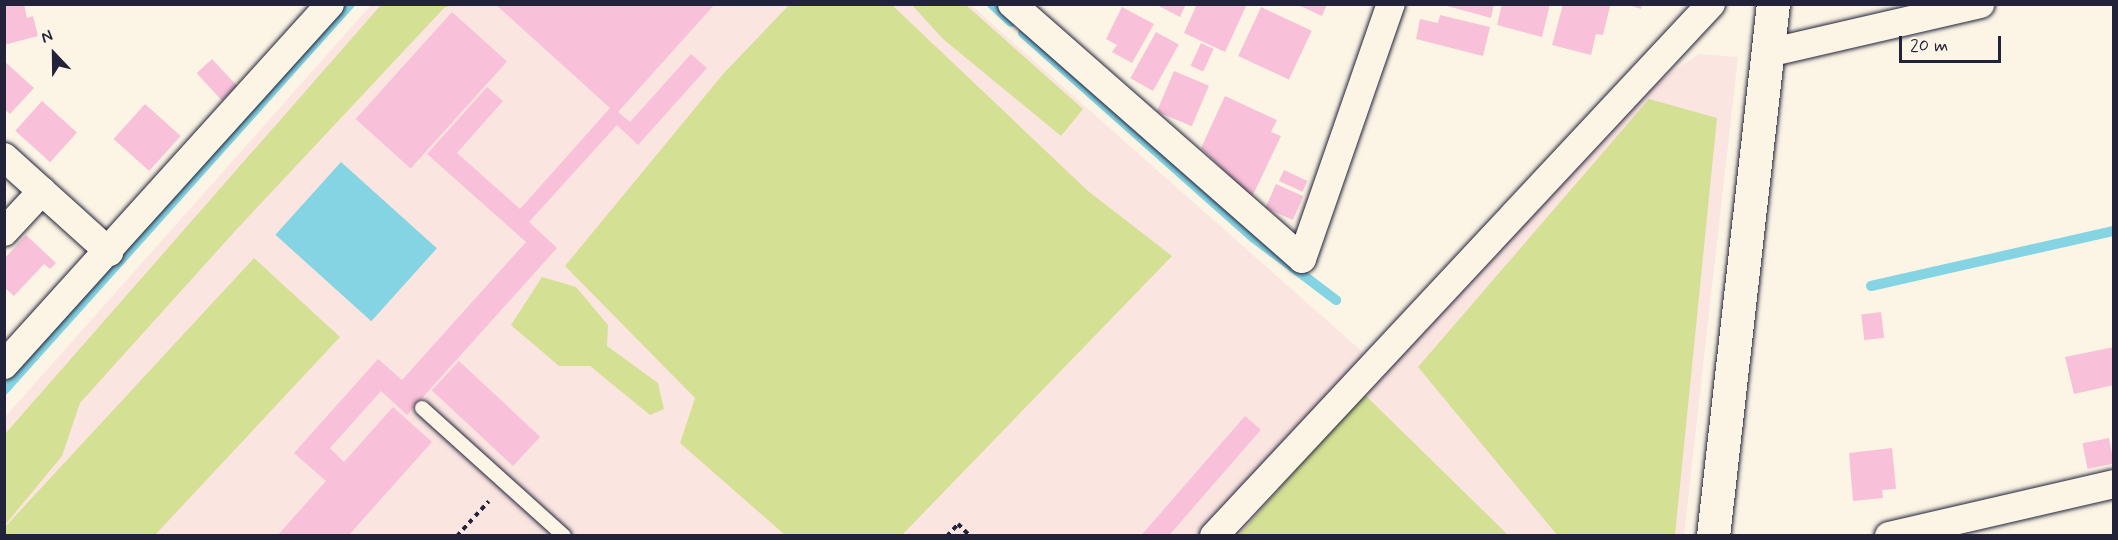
<!DOCTYPE html>
<style>
body{margin:0}
#map{position:relative;width:2118px;height:540px;overflow:hidden;background:#fcf5e5;font-family:Mynerve,sans-serif}
div>[style]{position:absolute}
.built>*{inset:0;background:#fbe5e1}
.green>*{inset:0;background:#d4e093}
.water>*{inset:0;background:#85d4e3;transform-origin:0 0}
.stream>*{height:10px;margin:-5px;padding:0 5px;transform-origin:5px;border-radius:5px;background:#85d4e3}
.building>*{inset:0;background:#f8c1d9;transform-origin:0 0}
.path>*{height:4px;margin-top:-2px;transform-origin:0;background:repeating-linear-gradient(90deg,#22223b 0 4.5px,transparent 0 9px)}
.roads{filter:drop-shadow(0 0 2px #22223b) drop-shadow(0 0 2px #22223b)}
.service>*{height:14px;margin:-7px;padding:0 7px;transform-origin:7px;border-radius:7px;background:#fcf5e5}
.minor>*{height:28px;margin:-14px;padding:0 14px;transform-origin:14px;border-radius:14px;background:#fcf5e5}
.tertiary>*{height:33px;margin:-16.5px;padding:0 16.5px;transform-origin:16.5px;border-radius:16.5px;background:#fcf5e5}
span{translate:-50% -50%;white-space:nowrap;text-align:center;line-height:1.15;-webkit-text-stroke:6px #fcf5e5;paint-order:stroke}
.frame{position:absolute;inset:0;border:6px solid #22223b;pointer-events:none}
.north{position:absolute;left:24px;top:24px;width:60px;height:60px;-webkit-text-stroke:4px #fcf5e5;paint-order:stroke;rotate:338deg;font-size:16px;font-weight:700;line-height:24px;text-align:center;color:#22223b}
.north::after{content:'';display:block;margin:auto;width:21px;height:27px;background:#22223b;clip-path:polygon(50% 0,100% 100%,50% 72%,0 100%)}
.scale{position:absolute;left:1899px;top:36px;width:102px;height:27px;box-sizing:border-box;border:3px solid #22223b;border-top:0;padding-left:8px;font-size:18px;line-height:21px;white-space:nowrap;color:#22223b;-webkit-text-stroke:4px #fcf5e5;paint-order:stroke}
</style>
<div id="map">
<div class="built">
<div style="clip-path:polygon(371px 5px,971px 5px,1384px 371px,1636px 97px,1699px 54px,1738px 57px,1684px 535px,5px 536px,5px 417px)"></div>
</div>
<div class="green">
<div style="clip-path:polygon(381px 5px,452px 5px,444px 8px,236px 230px,80px 403px,62px 456px,5px 525px,5px 434px)"></div>
<div style="clip-path:polygon(789px 5px,892px 5px,1088px 191px,1172px 256px,902px 535px,785px 535px,680px 443px,695px 398px,565px 266px,724px 73px)"></div>
<div style="clip-path:polygon(912px 5px,966px 5px,1083px 109px,1061px 136px,943px 39px)"></div>
<div style="clip-path:polygon(1649px 99px,1717px 118px,1675px 535px,1557px 535px,1418px 367px)"></div>
<div style="clip-path:polygon(254px 258px,340px 337px,155px 535px,5px 535px,5px 527px)"></div>
<div style="clip-path:polygon(542px 277px,576px 287px,608px 325px,607px 346px,658px 383px,664px 409px,650px 415px,590px 366px,559px 366px,511px 325px)"></div>
<div style="clip-path:polygon(1363px 393px,1508px 535px,1238px 536px)"></div>
</div>
<div class="water">
<div style="left:341px;top:162px;width:129px;height:98px;rotate:42deg"></div>
</div>
<div class="stream">
<div style="left:992px;top:4px;width:26px;rotate:43deg"></div>
<div style="left:1023px;top:33px;width:309px;rotate:41.6deg"></div>
<div style="left:1254px;top:238px;width:103px;rotate:37.1deg"></div>
<div style="left:1871px;top:286px;width:249px;rotate:-12.8deg"></div>
<div style="left:4px;top:390px;width:518px;rotate:-48.13deg"></div>
</div>
<div class="building">
<div style="clip-path:polygon(4px 4px,24px 4px,27px 18px,33px 16px,38px 36px,4px 45px)"></div>
<div style="clip-path:polygon(495px 4px,715px 4px,618px 112px,630px 122px,691px 54px,707px 68px,638px 145px,617px 125px,529px 222px,557px 248px,407px 415px,381px 391px,330px 448px,344px 462px,393px 407px,432px 442px,348px 536px,277px 536px,326px 481px,294px 453px,378px 359px,402px 380px,526px 242px,427px 154px,487px 87px,503px 101px,457px 153px,520px 209px,610px 108px)"></div>
<div style="clip-path:polygon(1155px 4px,1186px 4px,1180px 17px)"></div>
<div style="clip-path:polygon(1197px 4px,1247px 4px,1225px 52px,1184px 33px)"></div>
<div style="clip-path:polygon(1296px 4px,1327px 4px,1322px 16px)"></div>
<div style="clip-path:polygon(1440px 4px,1494px 4px,1491px 18px)"></div>
<div style="clip-path:polygon(1502px 4px,1550px 4px,1542px 37px,1497px 25px)"></div>
<div style="clip-path:polygon(1563px 4px,1610px 6px,1603px 35px,1596px 34px,1591px 55px,1552px 45px)"></div>
<div style="clip-path:polygon(1626px 4px,1642px 4px,1641px 9px)"></div>
<div style="clip-path:polygon(1122px 7px,1154px 24px,1132px 63px,1112px 52px,1117px 45px,1106px 39px)"></div>
<div style="left:1261px;top:7px;width:56px;height:54px;rotate:25deg"></div>
<div style="left:452px;top:12px;width:74px;height:144px;rotate:42deg"></div>
<div style="clip-path:polygon(1440px 15px,1490px 27px,1483px 56px,1416px 39px,1420px 19px,1438px 23px)"></div>
<div style="left:1156px;top:32px;width:26px;height:53px;rotate:29deg"></div>
<div style="left:1201px;top:43px;width:14px;height:25px;rotate:25deg"></div>
<div style="left:212px;top:59px;width:37px;height:21px;rotate:47deg"></div>
<div style="clip-path:polygon(4px 61px,34px 88px,10px 114px,4px 109px)"></div>
<div style="left:1174px;top:71px;width:38px;height:44px;rotate:23deg"></div>
<div style="clip-path:polygon(1225px 96px,1277px 120px,1271px 132px,1281px 136px,1252px 197px,1201px 148px)"></div>
<div style="left:42px;top:101px;width:47px;height:40px;rotate:42deg"></div>
<div style="left:145px;top:104px;width:48px;height:47px;rotate:42deg"></div>
<div style="left:1284px;top:170px;width:26px;height:12px;rotate:25deg"></div>
<div style="left:1276px;top:184px;width:30px;height:26px;rotate:24deg"></div>
<div style="clip-path:polygon(26px 235px,56px 263px,50px 269px,44px 264px,14px 296px,4px 287px,4px 259px)"></div>
<div style="left:1881px;top:312px;width:26px;height:20px;rotate:83deg"></div>
<div style="clip-path:polygon(2114px 347px,2114px 385px,2074px 394px,2065px 357px)"></div>
<div style="left:459px;top:361px;width:111px;height:40px;rotate:43deg"></div>
<div style="left:1245px;top:416px;width:21px;height:161px;rotate:41deg"></div>
<div style="left:2109px;top:438px;width:26px;height:27px;rotate:79deg"></div>
<div style="clip-path:polygon(1892px 448px,1896px 489px,1882px 490px,1883px 498px,1853px 501px,1849px 453px)"></div>
</div>
<div class="path">
<div style="left:457px;top:536px;width:47px;rotate:-47.6deg"></div>
<div style="left:947px;top:536px;width:16px;rotate:-47deg"></div>
<div style="left:958px;top:524px;width:17px;rotate:45deg"></div>
</div>
<div class="roads">
<div class="service">
<div style="left:422px;top:408px;width:191px;rotate:42deg"></div>
</div>
<div class="minor">
<div style="left:1012px;top:4px;width:386px;rotate:41.3deg"></div>
<div style="left:1302px;top:259px;width:270px;rotate:-70.8deg"></div>
<div style="left:1768px;top:53px;width:218px;rotate:-13deg"></div>
<div style="left:4px;top:157px;width:142px;rotate:42.1deg"></div>
<div style="left:4px;top:232px;width:56px;rotate:-47.2deg"></div>
<div style="left:4px;top:365px;width:486px;rotate:-47.9deg"></div>
<div style="left:1214px;top:536px;width:728px;rotate:-46.95deg"></div>
<div style="left:1889px;top:536px;width:231px;rotate:-13deg"></div>
</div>
<div class="tertiary">
<div style="left:1713px;top:536px;width:535px;rotate:-83.57deg"></div>
</div>
</div>
<div class="frame"></div>
<div class="north">N</div>
<div class="scale">20 m</div>
</div>
